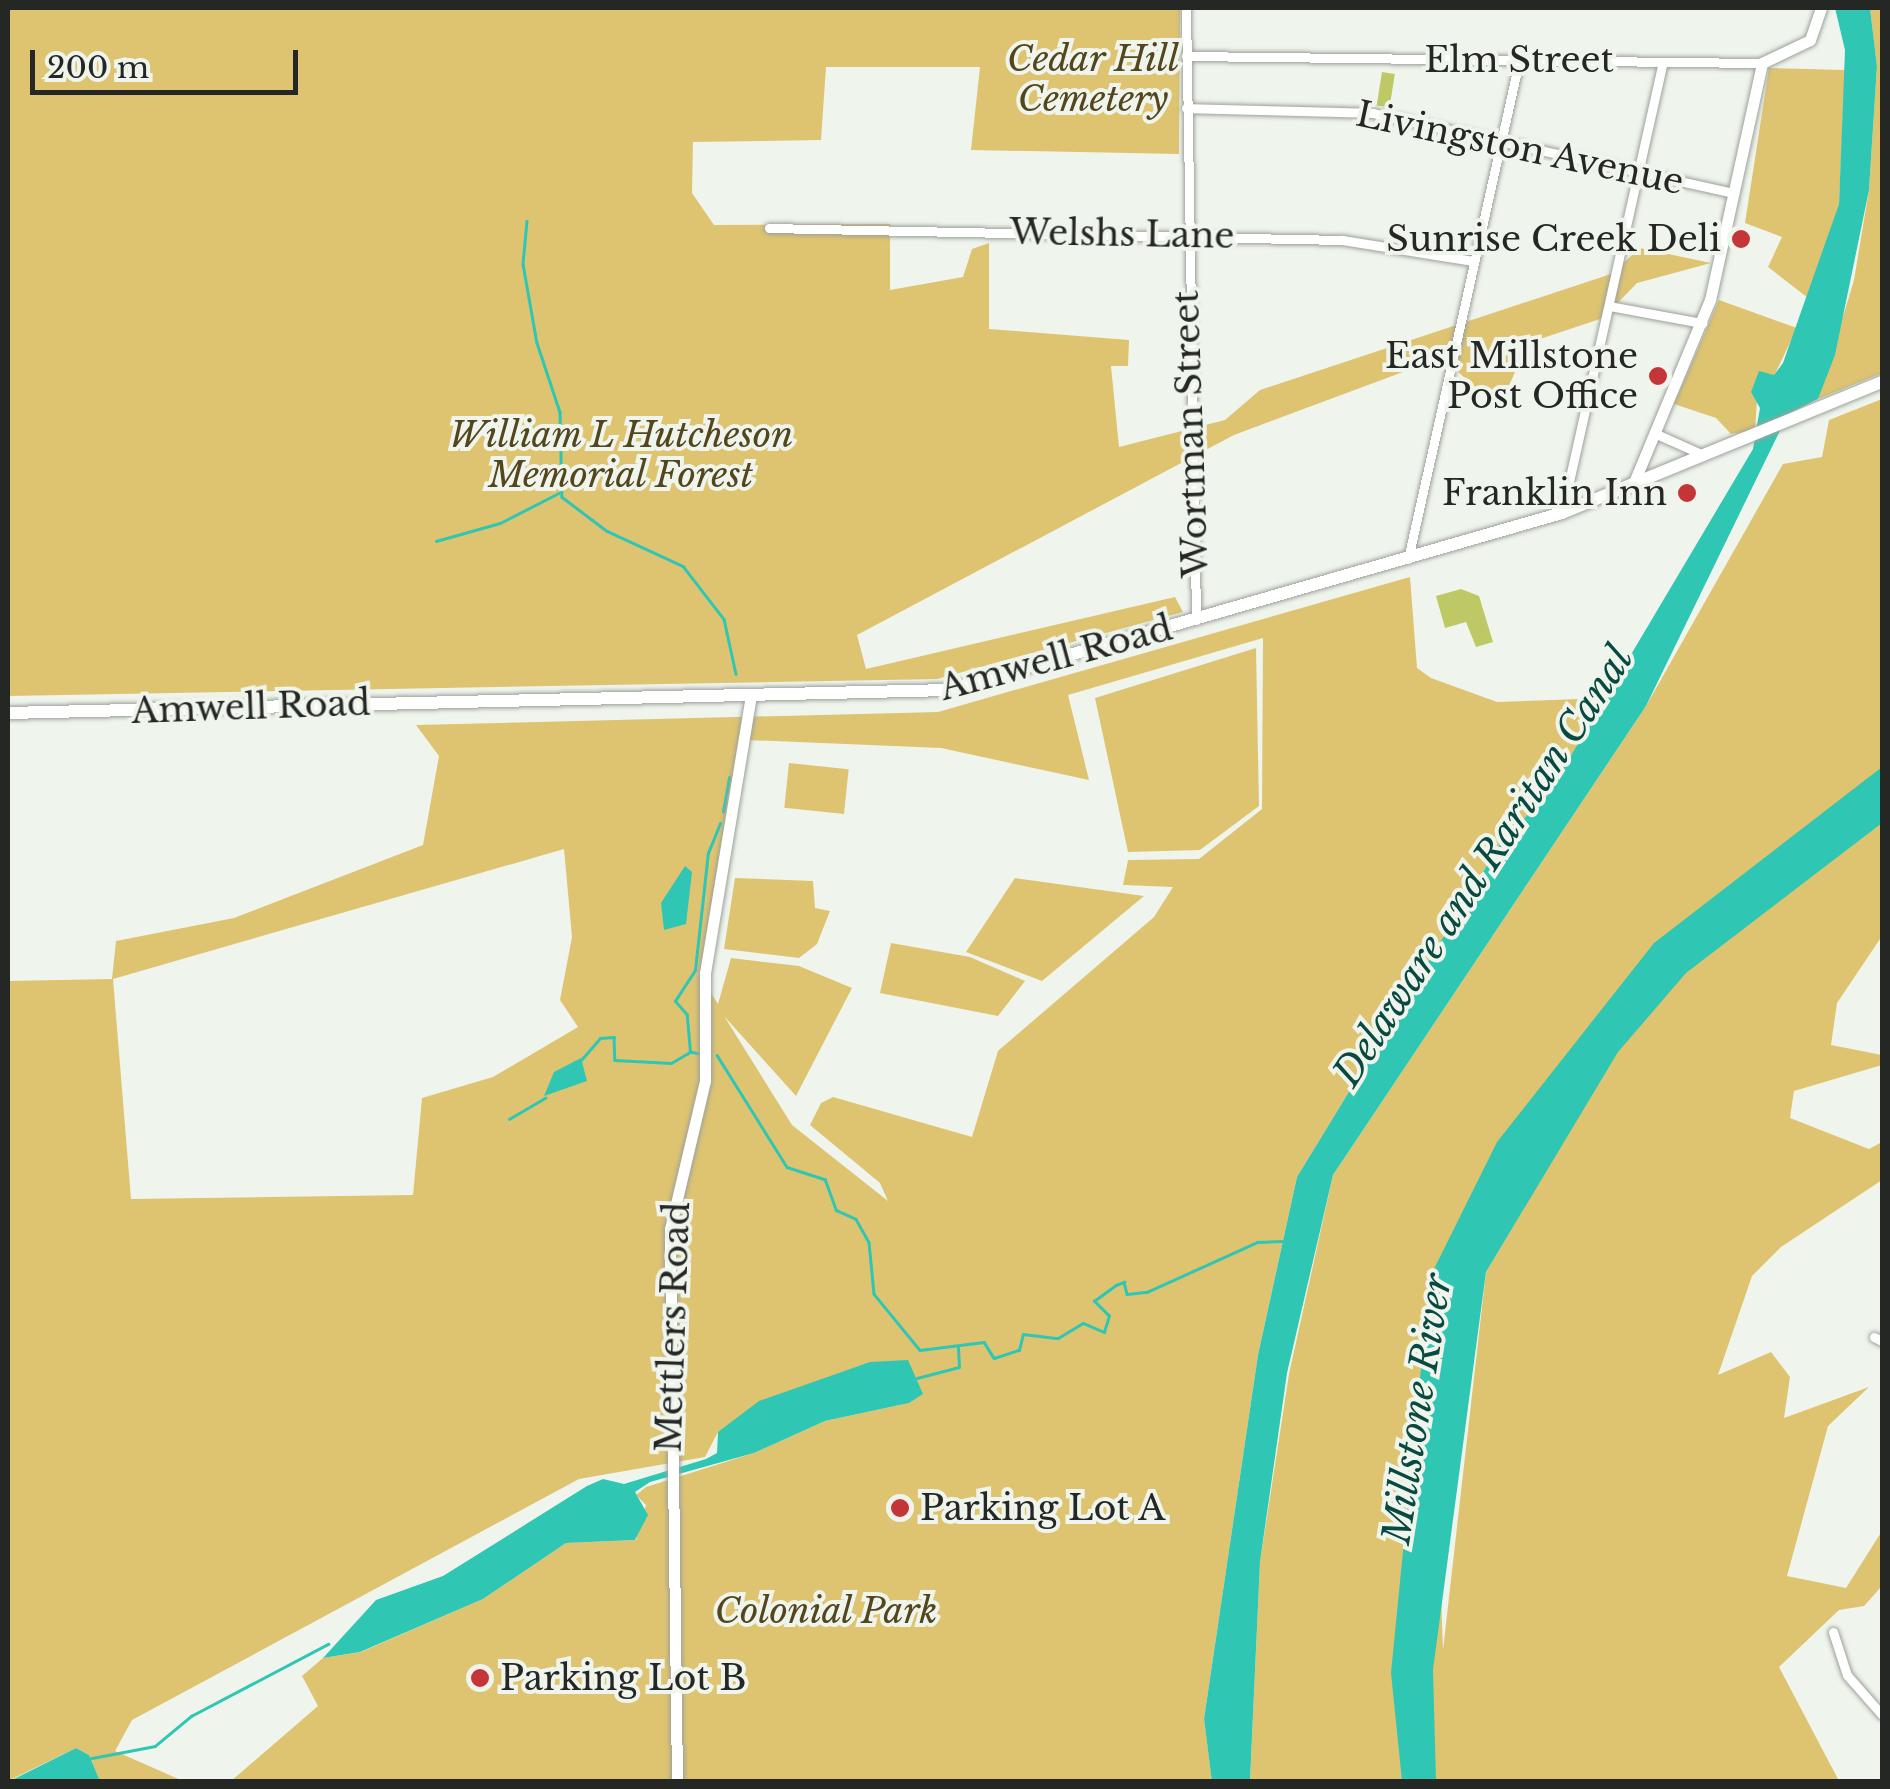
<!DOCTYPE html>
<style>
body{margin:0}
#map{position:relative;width:1890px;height:1789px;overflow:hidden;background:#eff5ed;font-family:"Libre Baskerville",serif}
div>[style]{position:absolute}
.green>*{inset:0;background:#dec471;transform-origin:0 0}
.water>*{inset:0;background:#2fc7b3}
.stream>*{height:2.5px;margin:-1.25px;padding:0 1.25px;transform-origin:1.25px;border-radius:1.25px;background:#2fc7b3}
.building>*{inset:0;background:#bec865;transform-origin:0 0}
.roads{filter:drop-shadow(0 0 2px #9ca19b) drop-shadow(0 0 2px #9ca19b)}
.minor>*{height:9px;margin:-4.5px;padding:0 4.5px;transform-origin:4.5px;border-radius:4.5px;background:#fff}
.tertiary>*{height:11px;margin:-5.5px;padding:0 5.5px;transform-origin:5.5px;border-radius:5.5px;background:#fff}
.secondary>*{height:12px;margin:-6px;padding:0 6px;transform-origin:6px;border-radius:6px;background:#fff}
.dots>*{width:28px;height:28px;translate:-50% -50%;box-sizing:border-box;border:5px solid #eff5ed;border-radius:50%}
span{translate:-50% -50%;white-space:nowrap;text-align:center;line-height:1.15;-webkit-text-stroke:8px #eff5ed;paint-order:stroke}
.park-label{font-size:35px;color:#53461c;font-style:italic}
.street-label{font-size:35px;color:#252724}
.poi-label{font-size:35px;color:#252724}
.right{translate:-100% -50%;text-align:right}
.left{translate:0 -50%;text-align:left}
.water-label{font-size:38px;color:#084940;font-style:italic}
.frame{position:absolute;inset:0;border:10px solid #252724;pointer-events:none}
.scale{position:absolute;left:30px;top:50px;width:268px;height:45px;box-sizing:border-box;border:5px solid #252724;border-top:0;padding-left:12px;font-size:30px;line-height:35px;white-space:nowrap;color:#252724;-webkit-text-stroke:8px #eff5ed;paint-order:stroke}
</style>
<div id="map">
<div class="green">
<div style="clip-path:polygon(8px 8px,1180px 8px,1179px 154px,971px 150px,980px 67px,826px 67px,821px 140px,693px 142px,692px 193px,714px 225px,890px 224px,890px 290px,963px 277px,972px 249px,989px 243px,989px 329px,1129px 340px,1128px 366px,1111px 366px,1119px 447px,1225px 420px,1260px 390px,1611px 274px,1640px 248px,1711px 263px,1637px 283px,1603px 318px,1528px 343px,1499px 408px,1457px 371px,1411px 369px,1234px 435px,857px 635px,866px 669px,1175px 597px,1183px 612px,937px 679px,8px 696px)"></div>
<div style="clip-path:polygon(1870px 8px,1882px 8px,1882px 373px,1818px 399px,1854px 280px,1869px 190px,1877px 66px)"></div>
<div style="clip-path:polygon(1769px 68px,1845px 70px,1839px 204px,1808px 298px,1768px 267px,1782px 237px,1745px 223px)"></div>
<div style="clip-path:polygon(1719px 300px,1797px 328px,1774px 376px,1759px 372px,1755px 430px,1731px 434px,1716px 418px,1674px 404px)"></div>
<div style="clip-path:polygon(evenodd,1882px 399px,1882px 936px,1837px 1003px,1831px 1045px,1882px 1055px,1882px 1065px,1794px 1091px,1790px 1118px,1869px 1149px,1882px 1142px,1882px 1180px,1781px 1247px,1752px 1276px,1718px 1375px,1771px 1352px,1790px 1377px,1784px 1418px,1869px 1387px,1828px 1426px,1787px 1576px,1846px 1588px,1882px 1531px,1882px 1586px,1864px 1606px,1839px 1610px,1779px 1667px,1839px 1781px,1250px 1782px,1260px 1562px,1289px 1374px,1333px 1175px,1646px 706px,1783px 464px,1822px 457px,1829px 420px,1882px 399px,1604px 1073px,1486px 1272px,1443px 1650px,1430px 1277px,1604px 1073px)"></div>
<div style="clip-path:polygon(evenodd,1410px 577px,1417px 668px,1431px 678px,1497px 702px,1607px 698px,1547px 796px,1503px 839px,1297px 1177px,1258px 1355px,1204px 1719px,1212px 1781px,231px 1781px,318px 1706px,302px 1676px,323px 1658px,361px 1652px,483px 1599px,566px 1543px,636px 1540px,646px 1505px,636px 1495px,646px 1487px,754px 1453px,825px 1421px,909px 1403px,718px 1432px,705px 1457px,579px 1479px,132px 1720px,115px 1751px,183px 1781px,100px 1781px,89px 1755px,76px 1748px,8px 1781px,8px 981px,112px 979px,116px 941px,234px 918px,423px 845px,439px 756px,416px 725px,938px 712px,1410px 577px,1263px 638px,1262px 809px,1199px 859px,1128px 860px,1123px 885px,1173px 887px,1154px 917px,998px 1051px,972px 1137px,833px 1097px,821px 1103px,810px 1125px,880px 1183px,888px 1201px,792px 1125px,724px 1016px,796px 1096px,852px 988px,799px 966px,731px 958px,718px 1004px,705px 984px,747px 740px,941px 748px,1089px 780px,1068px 695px,1263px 638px,1410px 577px,564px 849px,572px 937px,560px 1000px,578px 1027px,493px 1077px,422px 1098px,413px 1195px,131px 1199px,113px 979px,564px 849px)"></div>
<div style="clip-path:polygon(1256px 648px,1259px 806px,1200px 850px,1128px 852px,1095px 698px)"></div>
<div style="left:789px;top:763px;width:60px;height:45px;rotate:6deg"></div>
<div style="clip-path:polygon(735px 878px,813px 881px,815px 908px,830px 911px,817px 944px,799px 958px,724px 949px)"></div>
<div style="clip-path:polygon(1015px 878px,1144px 896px,1042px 981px,966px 952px)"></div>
<div style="clip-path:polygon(891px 943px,970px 957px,1025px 981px,998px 1016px,880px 993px)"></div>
</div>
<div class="water">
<div style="clip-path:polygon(1835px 8px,1870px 8px,1877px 66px,1869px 190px,1835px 355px,1818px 399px,1788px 414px,1646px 706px,1333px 1175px,1287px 1373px,1260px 1562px,1250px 1781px,1212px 1782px,1204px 1719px,1258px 1355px,1297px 1177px,1503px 839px,1547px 796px,1753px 449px,1760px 408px,1751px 392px,1759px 371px,1774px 375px,1783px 363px,1839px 204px,1845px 50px)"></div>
<div style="clip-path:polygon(1882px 767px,1882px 823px,1686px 973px,1618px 1052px,1486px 1272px,1433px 1670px,1436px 1781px,1402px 1781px,1391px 1673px,1430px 1277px,1497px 1142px,1654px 943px)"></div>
<div style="clip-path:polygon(685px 866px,692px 872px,686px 924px,664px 930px,661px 903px)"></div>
<div style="clip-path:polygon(581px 1058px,587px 1081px,544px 1096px,554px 1072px)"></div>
<div style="clip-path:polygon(908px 1360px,923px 1394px,909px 1403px,825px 1421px,754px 1453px,650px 1482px,635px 1492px,648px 1515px,635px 1540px,566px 1543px,483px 1599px,360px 1652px,323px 1658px,376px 1600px,443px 1576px,587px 1486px,603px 1479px,624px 1484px,706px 1459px,717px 1453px,718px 1432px,759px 1401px,870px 1362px)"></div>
<div style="clip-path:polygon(76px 1748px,89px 1755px,100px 1781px,10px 1781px)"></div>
</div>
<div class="stream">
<div style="left:527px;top:221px;width:43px;rotate:95.3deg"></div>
<div style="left:523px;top:264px;width:80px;rotate:80deg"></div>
<div style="left:537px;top:343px;width:73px;rotate:71.6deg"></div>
<div style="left:560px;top:412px;width:85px;rotate:88.7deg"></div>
<div style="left:562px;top:497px;width:56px;rotate:37.1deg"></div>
<div style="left:607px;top:531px;width:84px;rotate:24.7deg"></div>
<div style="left:683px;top:566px;width:67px;rotate:52.3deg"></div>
<div style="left:724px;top:619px;width:56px;rotate:77.7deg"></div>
<div style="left:436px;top:541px;width:66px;rotate:-15.7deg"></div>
<div style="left:500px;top:523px;width:66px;rotate:-27deg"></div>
<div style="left:723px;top:812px;width:35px;rotate:-80deg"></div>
<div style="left:699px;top:1054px;width:9px;rotate:-167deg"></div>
<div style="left:690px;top:1052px;width:37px;rotate:-95deg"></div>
<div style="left:687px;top:1015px;width:18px;rotate:-131deg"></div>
<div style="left:675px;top:1001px;width:37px;rotate:-57deg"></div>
<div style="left:695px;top:970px;width:118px;rotate:-83.7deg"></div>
<div style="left:708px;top:853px;width:32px;rotate:-68deg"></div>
<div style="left:717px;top:1055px;width:132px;rotate:58deg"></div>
<div style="left:787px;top:1167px;width:40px;rotate:18deg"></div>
<div style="left:825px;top:1179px;width:33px;rotate:70deg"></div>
<div style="left:836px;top:1210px;width:22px;rotate:24deg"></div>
<div style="left:856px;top:1219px;width:26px;rotate:61deg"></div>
<div style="left:869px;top:1242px;width:52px;rotate:84.5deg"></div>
<div style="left:874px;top:1294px;width:72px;rotate:50.6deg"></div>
<div style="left:920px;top:1350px;width:64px;rotate:-7.1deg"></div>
<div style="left:984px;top:1342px;width:19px;rotate:58deg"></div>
<div style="left:994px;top:1358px;width:26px;rotate:-18deg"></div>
<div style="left:1019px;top:1350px;width:16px;rotate:-76deg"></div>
<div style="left:1023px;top:1334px;width:35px;rotate:7deg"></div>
<div style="left:1058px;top:1338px;width:29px;rotate:-31deg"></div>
<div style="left:1083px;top:1323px;width:23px;rotate:23deg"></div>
<div style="left:1104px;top:1332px;width:17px;rotate:-73deg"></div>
<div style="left:1109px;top:1316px;width:21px;rotate:-135deg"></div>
<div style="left:1094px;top:1301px;width:27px;rotate:-36deg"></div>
<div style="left:1116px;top:1285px;width:9px;rotate:-21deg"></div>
<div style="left:1124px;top:1282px;width:12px;rotate:76deg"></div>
<div style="left:1127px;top:1294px;width:20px;rotate:-6deg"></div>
<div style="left:1147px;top:1292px;width:121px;rotate:-24.4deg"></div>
<div style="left:1257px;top:1242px;width:26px;rotate:-2deg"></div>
<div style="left:581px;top:1060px;width:29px;rotate:-49deg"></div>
<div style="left:600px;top:1038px;width:14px;rotate:-4deg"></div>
<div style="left:614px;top:1037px;width:23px;rotate:88deg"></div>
<div style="left:615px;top:1060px;width:56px;rotate:3.1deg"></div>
<div style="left:671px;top:1063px;width:22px;rotate:-30deg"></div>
<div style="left:509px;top:1119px;width:42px;rotate:-30.3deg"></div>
<div style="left:917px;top:1378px;width:43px;rotate:-14.7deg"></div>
<div style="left:959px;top:1367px;width:19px;rotate:-93deg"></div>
<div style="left:87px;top:1759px;width:69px;rotate:-10.8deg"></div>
<div style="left:155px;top:1746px;width:47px;rotate:-39.8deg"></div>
<div style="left:191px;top:1716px;width:155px;rotate:-27.7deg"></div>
</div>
<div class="building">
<div style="left:1382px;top:72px;width:13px;height:34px;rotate:9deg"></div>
<div style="clip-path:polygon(1461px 589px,1479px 596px,1493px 642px,1476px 647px,1466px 622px,1445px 628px,1436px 596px)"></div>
</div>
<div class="roads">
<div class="minor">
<div style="left:1186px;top:8px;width:612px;rotate:89.06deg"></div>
<div style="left:1186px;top:56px;width:576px;rotate:0.7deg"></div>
<div style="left:1186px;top:108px;width:187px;rotate:1.5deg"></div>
<div style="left:1373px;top:113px;width:369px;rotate:12.5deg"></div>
<div style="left:769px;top:228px;width:573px;rotate:1.2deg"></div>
<div style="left:1342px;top:240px;width:133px;rotate:9.1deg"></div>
<div style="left:1609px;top:306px;width:95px;rotate:10.4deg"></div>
<div style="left:1654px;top:433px;width:49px;rotate:24deg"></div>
<div style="left:1562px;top:513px;width:462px;rotate:-77.4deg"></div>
<div style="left:1408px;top:559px;width:510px;rotate:-77.43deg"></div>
<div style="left:1874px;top:1337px;width:9px;rotate:27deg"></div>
<div style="left:1833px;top:1632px;width:45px;rotate:72deg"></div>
<div style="left:1847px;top:1675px;width:53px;rotate:48.8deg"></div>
</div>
<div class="tertiary">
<div style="left:1632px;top:487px;width:203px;rotate:-67.4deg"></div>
<div style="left:1710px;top:300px;width:243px;rotate:-77.6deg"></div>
<div style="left:1762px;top:63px;width:53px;rotate:-25.6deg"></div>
<div style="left:1810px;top:40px;width:34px;rotate:-71deg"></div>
<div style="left:677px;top:1782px;width:553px;rotate:-90.73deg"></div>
<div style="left:670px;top:1229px;width:152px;rotate:-76.7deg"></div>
<div style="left:705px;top:1081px;width:108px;rotate:-90deg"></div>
<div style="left:705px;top:973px;width:277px;rotate:-80.6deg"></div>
</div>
<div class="secondary">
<div style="left:8px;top:713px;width:940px;rotate:-1.4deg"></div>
<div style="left:948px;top:690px;width:639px;rotate:-16.08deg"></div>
<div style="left:1562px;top:513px;width:346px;rotate:-22.3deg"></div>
</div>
</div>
<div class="dots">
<div style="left:1741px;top:239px;background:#c43537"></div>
<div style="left:1658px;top:376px;background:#c43537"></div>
<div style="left:1687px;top:493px;background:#c43537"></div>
<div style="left:900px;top:1508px;background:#c43537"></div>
<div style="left:480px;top:1678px;background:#c43537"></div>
</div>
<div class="park-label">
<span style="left:1093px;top:79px">Cedar Hill<br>Cemetery</span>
<span style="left:621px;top:455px">William L Hutcheson<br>Memorial Forest</span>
<span style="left:826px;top:1611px">Colonial Park</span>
</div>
<div class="street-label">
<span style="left:1519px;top:60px">Elm Street</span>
<span style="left:1520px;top:148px;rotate:12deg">Livingston Avenue</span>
<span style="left:1122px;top:234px;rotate:1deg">Welshs Lane</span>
<span style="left:1191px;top:434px;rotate:-92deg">Wortman Street</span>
<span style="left:1056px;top:658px;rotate:-15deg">Amwell Road</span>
<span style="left:251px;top:707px;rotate:-2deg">Amwell Road</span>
<span style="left:673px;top:1327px;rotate:-88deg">Mettlers Road</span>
</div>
<div class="poi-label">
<span class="right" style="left:1721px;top:239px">Sunrise Creek Deli</span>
<span class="right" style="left:1638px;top:376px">East Millstone<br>Post Office</span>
<span class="right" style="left:1667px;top:493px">Franklin Inn</span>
<span class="left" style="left:920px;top:1508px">Parking Lot A</span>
<span class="left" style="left:500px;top:1678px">Parking Lot B</span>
</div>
<div class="water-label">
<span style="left:1483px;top:866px;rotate:-57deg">Delaware and Raritan Canal</span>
<span style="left:1417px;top:1409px;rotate:-81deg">Millstone River</span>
</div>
<div class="frame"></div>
<div class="scale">200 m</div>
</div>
